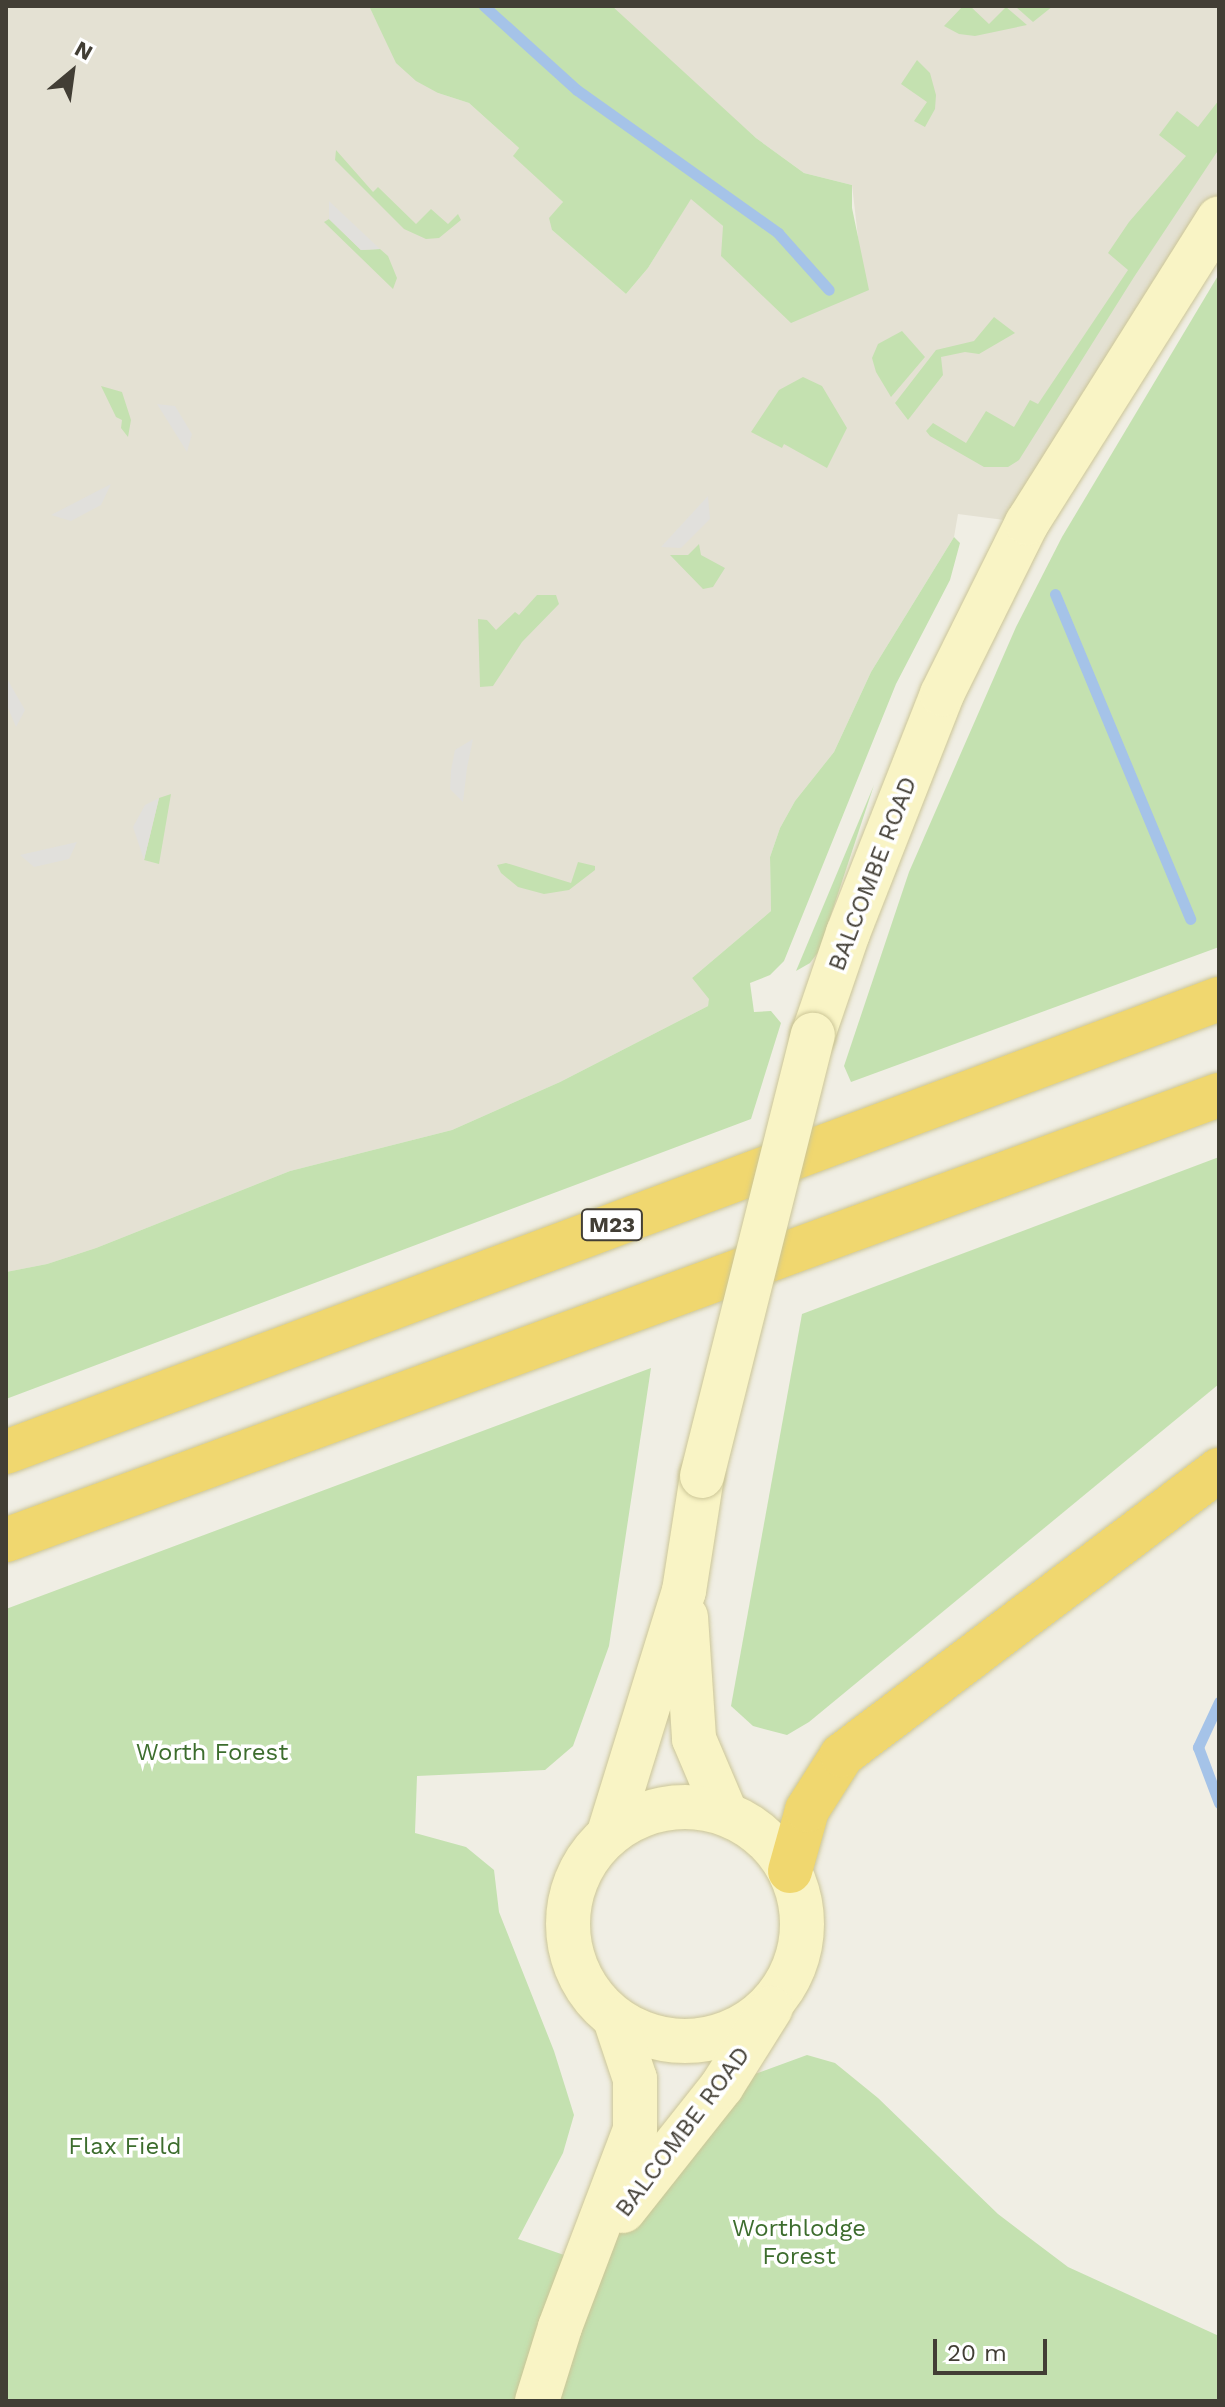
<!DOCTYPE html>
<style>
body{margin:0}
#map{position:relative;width:1225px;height:2407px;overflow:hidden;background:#f0eee4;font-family:"Work Sans",sans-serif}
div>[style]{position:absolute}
.residential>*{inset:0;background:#e4e1d3}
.green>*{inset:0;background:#c4e1b0}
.parking>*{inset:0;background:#e1e0dc}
.stream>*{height:11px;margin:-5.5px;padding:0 5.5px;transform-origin:5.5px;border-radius:5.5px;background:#a5c3e8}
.roads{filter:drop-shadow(0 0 2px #ccc697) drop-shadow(0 0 2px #ccc697)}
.secondary>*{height:44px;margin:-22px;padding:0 22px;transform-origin:22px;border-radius:22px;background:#f9f4c5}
.secondary>.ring{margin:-22px;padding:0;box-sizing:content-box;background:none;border:44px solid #f9f4c5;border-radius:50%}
.highway>*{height:44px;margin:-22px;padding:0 22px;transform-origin:22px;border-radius:22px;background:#f0d76f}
.bridges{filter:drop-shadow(0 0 2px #ccc697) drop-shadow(0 0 2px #ccc697)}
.secondary-bridge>*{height:44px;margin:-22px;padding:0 22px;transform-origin:22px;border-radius:22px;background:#f9f4c5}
span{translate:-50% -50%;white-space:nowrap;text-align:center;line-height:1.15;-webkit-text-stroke:7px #fff;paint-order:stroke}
.shield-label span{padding:2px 6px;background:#fff;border:2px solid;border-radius:6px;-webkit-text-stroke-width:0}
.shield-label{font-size:22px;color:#423e35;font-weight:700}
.street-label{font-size:24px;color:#423e35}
.park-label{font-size:24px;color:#3d6d2e}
.frame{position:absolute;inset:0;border:8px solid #423e35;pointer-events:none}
.north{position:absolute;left:32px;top:32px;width:80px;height:80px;-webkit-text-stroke:6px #fff;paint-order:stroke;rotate:29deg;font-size:22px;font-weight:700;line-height:32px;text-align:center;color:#423e35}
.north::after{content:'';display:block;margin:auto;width:28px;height:36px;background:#423e35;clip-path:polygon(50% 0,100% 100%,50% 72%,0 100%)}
.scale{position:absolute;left:933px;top:2339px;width:114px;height:36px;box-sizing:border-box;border:4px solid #423e35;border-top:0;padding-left:10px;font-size:24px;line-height:28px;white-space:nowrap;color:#423e35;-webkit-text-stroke:6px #fff;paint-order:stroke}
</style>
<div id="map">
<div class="residential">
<div style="clip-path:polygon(6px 6px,369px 6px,376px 20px,438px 93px,469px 103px,519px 148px,514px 155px,563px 202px,552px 230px,626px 294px,648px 268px,691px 198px,723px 226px,859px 246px,852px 185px,804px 173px,756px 138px,696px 85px,575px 6px,1219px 6px,1219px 218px,1027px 523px,958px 514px,954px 537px,871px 672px,834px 752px,795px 801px,780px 828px,770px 857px,771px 911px,692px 978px,710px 999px,708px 1006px,560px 1082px,452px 1130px,290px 1171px,96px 1248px,47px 1264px,6px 1272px)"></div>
</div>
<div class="green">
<div style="clip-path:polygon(369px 6px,612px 6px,756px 138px,804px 173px,852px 185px,852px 208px,869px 290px,791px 323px,721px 256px,723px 226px,691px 199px,648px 268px,626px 294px,552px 230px,549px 218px,563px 202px,513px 156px,519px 148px,469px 103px,438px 93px,416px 81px,396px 63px)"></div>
<div style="clip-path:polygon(963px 6px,970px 6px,989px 24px,1006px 7px,1027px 25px,975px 36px,959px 34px,944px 26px)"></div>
<div style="clip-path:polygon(1015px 6px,1053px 6px,1033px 22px)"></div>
<div style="clip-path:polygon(917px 60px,930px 73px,936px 95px,935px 109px,925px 127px,914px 121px,927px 102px,901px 84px)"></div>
<div style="clip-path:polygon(1219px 100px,1219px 149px,1134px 277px,1019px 460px,1008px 467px,984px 467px,930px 436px,926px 431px,933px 423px,966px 443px,986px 411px,1014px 427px,1030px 400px,1038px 404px,1128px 270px,1108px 253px,1129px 222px,1186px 156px,1159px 135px,1177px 111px,1198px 127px)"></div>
<div style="clip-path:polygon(336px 150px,373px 192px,378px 187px,416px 224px,431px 209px,448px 224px,458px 214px,461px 220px,439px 238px,426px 239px,404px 229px,335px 160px)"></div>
<div style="clip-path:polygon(329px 219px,361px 250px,380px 249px,388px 256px,397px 278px,393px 289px,324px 222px)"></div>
<div style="clip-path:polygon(1219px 274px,1219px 947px,851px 1082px,844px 1066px,909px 872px,1016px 627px,1062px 537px)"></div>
<div style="clip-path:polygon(994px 317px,1015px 333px,979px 354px,965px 352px,941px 357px,943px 375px,908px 420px,895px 403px,936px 350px,974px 341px)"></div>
<div style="clip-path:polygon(902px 331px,925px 357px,891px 397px,876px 372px,872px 358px,878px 344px)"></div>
<div style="clip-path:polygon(803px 377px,822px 386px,847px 428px,827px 468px,784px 444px,782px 448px,751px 432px,779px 390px)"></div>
<div style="clip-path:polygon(101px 386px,122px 392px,131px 420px,128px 437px,121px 428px,122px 420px,116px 417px)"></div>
<div style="clip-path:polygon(954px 537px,960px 543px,950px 580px,896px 684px,784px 961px,770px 975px,750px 983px,754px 1012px,771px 1011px,781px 1023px,751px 1119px,6px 1399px,6px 1272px,47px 1264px,96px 1248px,290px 1171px,452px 1130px,560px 1082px,708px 1006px,709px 999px,692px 978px,771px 911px,770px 857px,780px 828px,795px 801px,834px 752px,871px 672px)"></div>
<div style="clip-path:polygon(699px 544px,701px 555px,725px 568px,713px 587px,703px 589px,670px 555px,688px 555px)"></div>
<div style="clip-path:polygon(537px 595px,556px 595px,559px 604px,522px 642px,493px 686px,480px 687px,478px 619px,487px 620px,496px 630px,515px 612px,519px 615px)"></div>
<div style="clip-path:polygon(874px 785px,819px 951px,810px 963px,796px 971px)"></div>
<div style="clip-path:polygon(171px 794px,159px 864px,144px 860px,159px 798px)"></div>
<div style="clip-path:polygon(578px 862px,595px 866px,595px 870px,569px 890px,544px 894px,518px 887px,501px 873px,497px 865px,506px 863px,571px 883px)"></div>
<div style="clip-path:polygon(1219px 1157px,1219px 1384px,809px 1722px,787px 1735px,753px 1726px,731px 1706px,802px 1314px)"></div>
<div style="clip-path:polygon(651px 1368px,609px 1646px,573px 1746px,545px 1770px,417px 1776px,415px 1833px,466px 1847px,494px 1870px,499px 1912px,554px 2051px,574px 2115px,563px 2153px,518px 2239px,587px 2263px,722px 2086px,807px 2055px,835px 2063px,878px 2098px,998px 2214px,1068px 2267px,1219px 2336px,1219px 2401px,6px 2401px,6px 1609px)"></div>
</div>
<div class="parking">
<div style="clip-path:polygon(329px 201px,380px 249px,361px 250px,329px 219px)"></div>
<div style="clip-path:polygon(157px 404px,175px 406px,192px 434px,187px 452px)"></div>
<div style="clip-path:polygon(111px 484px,101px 505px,71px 521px,51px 515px)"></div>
<div style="clip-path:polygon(708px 496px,710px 519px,681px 548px,661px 547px)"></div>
<div style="clip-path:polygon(6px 677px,25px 710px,16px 727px,6px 703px)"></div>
<div style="clip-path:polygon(473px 739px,467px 768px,463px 802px,450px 789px,451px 770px,455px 750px)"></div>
<div style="clip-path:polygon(159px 798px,144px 860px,133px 827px,145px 805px)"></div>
<div style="clip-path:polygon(77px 842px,69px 859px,34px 867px,20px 855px)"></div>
</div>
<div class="stream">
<div style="left:484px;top:6px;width:125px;rotate:42.1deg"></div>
<div style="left:577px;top:90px;width:247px;rotate:35.4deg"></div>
<div style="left:778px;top:233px;width:76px;rotate:48.2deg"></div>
<div style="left:1055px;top:594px;width:352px;rotate:67.4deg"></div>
<div style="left:1219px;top:1702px;width:50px;rotate:115deg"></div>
<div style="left:1198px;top:1747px;width:60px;rotate:69.4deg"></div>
</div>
<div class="roads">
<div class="secondary">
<div style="left:813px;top:1035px;width:108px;rotate:-71.1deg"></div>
<div style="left:848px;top:933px;width:257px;rotate:-68.5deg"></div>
<div style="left:942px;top:694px;width:191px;rotate:-63.6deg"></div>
<div style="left:1027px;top:523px;width:360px;rotate:-57.8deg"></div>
<div style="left:686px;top:1617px;width:122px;rotate:86.2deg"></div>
<div style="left:694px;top:1739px;width:79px;rotate:67deg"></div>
<div class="ring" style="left:568px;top:1807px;width:190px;height:190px"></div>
<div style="left:609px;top:1833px;width:253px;rotate:-72.8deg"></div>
<div style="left:684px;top:1591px;width:116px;rotate:-81.1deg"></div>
<div style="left:623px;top:2211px;width:159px;rotate:-51.6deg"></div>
<div style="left:722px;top:2086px;width:92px;rotate:-57.9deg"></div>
<div style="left:537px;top:2401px;width:77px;rotate:-72.7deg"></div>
<div style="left:560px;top:2327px;width:211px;rotate:-69.2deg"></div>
<div style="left:635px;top:2130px;width:51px;rotate:-90deg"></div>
<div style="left:635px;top:2079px;width:63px;rotate:-108.4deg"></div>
</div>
<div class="highway">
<div style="left:6px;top:1452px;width:1295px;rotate:-20.48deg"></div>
<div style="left:6px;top:1540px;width:1292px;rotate:-20.15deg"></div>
<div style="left:790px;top:1871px;width:63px;rotate:-74.4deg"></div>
<div style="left:807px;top:1810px;width:65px;rotate:-57.5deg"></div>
<div style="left:842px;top:1755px;width:473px;rotate:-37.1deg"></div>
</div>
</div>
<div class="bridges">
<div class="secondary-bridge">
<div style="left:702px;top:1476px;width:455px;rotate:-75.9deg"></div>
</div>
</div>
<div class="shield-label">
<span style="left:612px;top:1225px">M23</span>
</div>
<div class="street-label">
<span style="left:873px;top:874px;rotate:-69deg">BALCOMBE ROAD</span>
<span style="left:683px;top:2132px;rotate:-53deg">BALCOMBE ROAD</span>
</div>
<div class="park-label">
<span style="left:212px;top:1753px">Worth Forest</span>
<span style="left:125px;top:2147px">Flax Field</span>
<span style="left:799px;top:2243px">Worthlodge<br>Forest</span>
</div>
<div class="frame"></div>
<div class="north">N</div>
<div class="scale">20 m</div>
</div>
